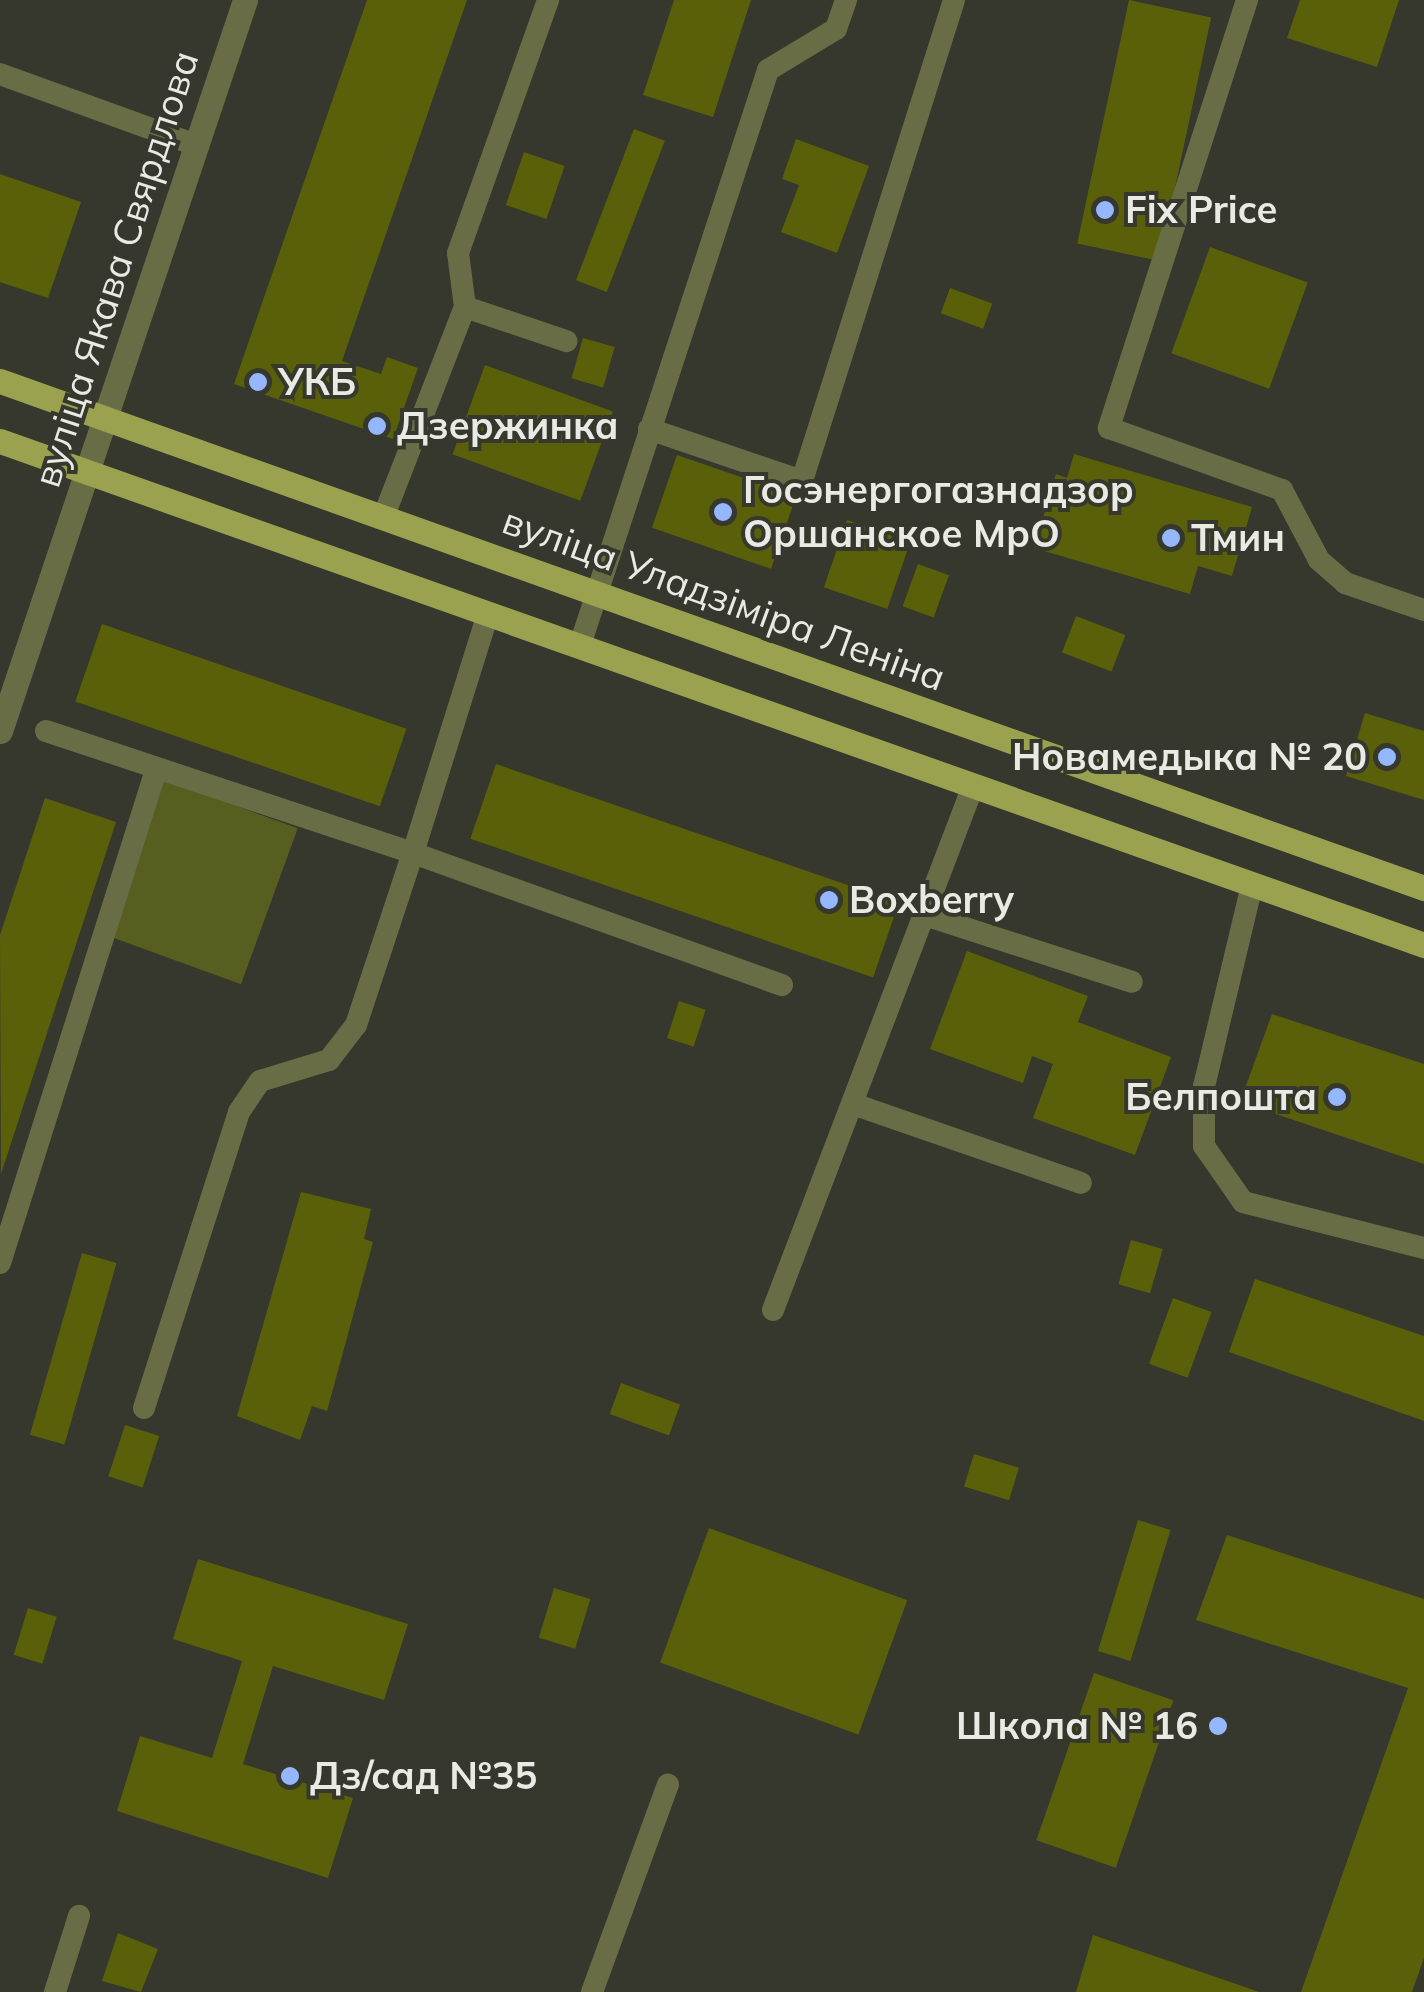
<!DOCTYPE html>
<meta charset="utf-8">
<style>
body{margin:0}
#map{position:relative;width:1424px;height:1992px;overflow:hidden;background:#36372d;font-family:Mulish,sans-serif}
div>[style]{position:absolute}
.green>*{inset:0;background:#585d20;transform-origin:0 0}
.building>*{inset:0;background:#5a6009;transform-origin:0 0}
.service>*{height:22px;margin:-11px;padding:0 11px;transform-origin:11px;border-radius:11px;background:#686d46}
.tertiary>*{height:25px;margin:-12.5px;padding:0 12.5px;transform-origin:12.5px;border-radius:12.5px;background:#686d46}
.primary>*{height:25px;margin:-12.5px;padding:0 12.5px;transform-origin:12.5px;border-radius:12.5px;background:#9aa24f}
.dots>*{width:28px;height:28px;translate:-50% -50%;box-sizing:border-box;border:5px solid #36372d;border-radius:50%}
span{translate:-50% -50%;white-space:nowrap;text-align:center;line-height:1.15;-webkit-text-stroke:8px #36372d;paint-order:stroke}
.poi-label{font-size:38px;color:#e9eae3;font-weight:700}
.left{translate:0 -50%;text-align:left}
.right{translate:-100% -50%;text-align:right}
.street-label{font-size:38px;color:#e9eae3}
</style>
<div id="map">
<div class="green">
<div style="left:154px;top:776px;width:153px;height:166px;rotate:20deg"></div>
</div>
<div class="building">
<div style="clip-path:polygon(367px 0,467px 0,342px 361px,381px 374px,387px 357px,418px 368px,393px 439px,234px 384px)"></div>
<div style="clip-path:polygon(674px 0,751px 0,713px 117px,643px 95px)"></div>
<div style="left:1129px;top:0;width:84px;height:249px;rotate:12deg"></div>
<div style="clip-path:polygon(1300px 0,1399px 0,1377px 67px,1287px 38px)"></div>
<div style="left:634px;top:129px;width:33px;height:162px;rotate:21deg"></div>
<div style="clip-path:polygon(796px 139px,869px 166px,837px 253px,781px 232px,799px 185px,782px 179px)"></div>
<div style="left:524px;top:152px;width:43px;height:56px;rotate:19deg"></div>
<div style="clip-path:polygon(0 174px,81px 202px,48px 298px,0 282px)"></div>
<div style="left:1210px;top:247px;width:104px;height:113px;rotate:20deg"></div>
<div style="left:950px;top:288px;width:45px;height:27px;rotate:20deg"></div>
<div style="left:583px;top:338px;width:33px;height:42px;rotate:16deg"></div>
<div style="left:485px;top:365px;width:136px;height:95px;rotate:20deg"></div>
<div style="clip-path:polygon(1074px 454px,1252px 507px,1232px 576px,1198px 566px,1190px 594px,1034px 548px,1056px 474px,1067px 478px)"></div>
<div style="left:677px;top:455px;width:126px;height:77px;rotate:19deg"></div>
<div style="left:847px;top:520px;width:67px;height:71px;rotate:19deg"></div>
<div style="left:918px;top:564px;width:33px;height:45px;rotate:20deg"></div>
<div style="left:1076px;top:616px;width:53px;height:39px;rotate:21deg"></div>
<div style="left:102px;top:624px;width:322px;height:82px;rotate:19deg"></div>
<div style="clip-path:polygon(1365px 713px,1424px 731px,1424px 800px,1346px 776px)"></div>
<div style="left:496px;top:764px;width:426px;height:79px;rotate:19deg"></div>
<div style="clip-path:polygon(45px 798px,116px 822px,1px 1174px,0 935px)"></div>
<div style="clip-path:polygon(967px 951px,1088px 996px,1078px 1022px,1171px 1057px,1135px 1155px,1033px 1118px,1053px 1064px,1032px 1056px,1023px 1083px,930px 1049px)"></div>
<div style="left:679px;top:1001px;width:28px;height:39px;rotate:18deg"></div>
<div style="clip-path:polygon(1272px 1014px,1424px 1064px,1424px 1164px,1240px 1102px)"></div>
<div style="clip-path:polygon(301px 1192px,371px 1209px,364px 1239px,373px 1242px,327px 1411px,312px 1406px,300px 1440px,237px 1416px)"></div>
<div style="left:1131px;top:1240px;width:33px;height:46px;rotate:16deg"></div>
<div style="left:82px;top:1253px;width:36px;height:189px;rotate:16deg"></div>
<div style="clip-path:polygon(1255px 1279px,1424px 1336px,1424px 1421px,1229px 1352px)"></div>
<div style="left:1173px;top:1298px;width:41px;height:70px;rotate:20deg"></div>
<div style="left:621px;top:1383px;width:63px;height:33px;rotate:20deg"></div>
<div style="left:125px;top:1425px;width:36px;height:54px;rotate:18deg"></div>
<div style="left:974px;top:1454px;width:47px;height:34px;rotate:17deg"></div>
<div style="left:1138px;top:1520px;width:34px;height:137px;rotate:17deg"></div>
<div style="left:709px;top:1528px;width:211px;height:143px;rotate:20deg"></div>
<div style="clip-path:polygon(1227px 1535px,1424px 1599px,1424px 1958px,1412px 1992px,1301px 1992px,1408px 1688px,1196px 1620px)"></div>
<div style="clip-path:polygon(198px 1559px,408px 1624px,384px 1700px,273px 1666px,243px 1764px,353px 1798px,328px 1878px,117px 1811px,140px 1736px,212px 1758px,242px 1661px,173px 1639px)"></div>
<div style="left:554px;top:1588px;width:38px;height:52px;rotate:17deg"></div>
<div style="left:28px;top:1608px;width:30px;height:49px;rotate:17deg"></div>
<div style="left:1094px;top:1673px;width:84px;height:177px;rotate:19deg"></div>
<div style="clip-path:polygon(118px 1933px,158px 1949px,141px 1992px,102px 1981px)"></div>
<div style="clip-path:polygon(1093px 1935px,1242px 1986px,1259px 1992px,1076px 1992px)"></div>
</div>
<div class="service">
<div style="left:1247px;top:0;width:450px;rotate:107.9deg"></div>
<div style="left:1109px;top:428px;width:184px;rotate:19.7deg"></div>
<div style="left:1282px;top:490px;width:79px;rotate:62.1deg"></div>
<div style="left:1319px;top:560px;width:35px;rotate:41deg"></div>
<div style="left:1345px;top:583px;width:83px;rotate:18.9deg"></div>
<div style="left:0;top:74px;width:208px;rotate:19.9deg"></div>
<div style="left:465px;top:307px;width:107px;rotate:18.6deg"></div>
<div style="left:649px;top:429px;width:162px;rotate:18.8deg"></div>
<div style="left:802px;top:481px;width:504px;rotate:-72.46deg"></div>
<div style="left:383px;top:518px;width:226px;rotate:-68.8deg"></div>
<div style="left:465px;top:307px;width:54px;rotate:-97.4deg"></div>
<div style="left:458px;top:253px;width:269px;rotate:-70.4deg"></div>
<div style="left:580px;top:645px;width:605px;rotate:-71.89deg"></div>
<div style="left:768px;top:70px;width:79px;rotate:-31.1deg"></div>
<div style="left:836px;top:29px;width:31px;rotate:-71deg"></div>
<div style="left:46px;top:731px;width:387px;rotate:18.4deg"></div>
<div style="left:413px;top:853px;width:251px;rotate:-72.6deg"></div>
<div style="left:1252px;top:885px;width:207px;rotate:103.4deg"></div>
<div style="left:1204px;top:1086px;width:60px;rotate:90deg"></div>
<div style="left:1204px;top:1146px;width:68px;rotate:55.1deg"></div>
<div style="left:1243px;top:1202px;width:187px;rotate:14.3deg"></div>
<div style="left:928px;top:916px;width:214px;rotate:17.9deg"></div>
<div style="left:853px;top:1104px;width:241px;rotate:19.1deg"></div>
<div style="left:0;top:1263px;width:517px;rotate:-72.44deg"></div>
<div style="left:773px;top:1310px;width:558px;rotate:-69.1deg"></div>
<div style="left:144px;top:1408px;width:311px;rotate:-72.2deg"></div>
<div style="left:239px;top:1112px;width:37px;rotate:-56deg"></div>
<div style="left:260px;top:1081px;width:72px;rotate:-16.9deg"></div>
<div style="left:329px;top:1060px;width:44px;rotate:-52.4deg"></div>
<div style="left:356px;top:1025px;width:181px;rotate:-71.7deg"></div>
<div style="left:413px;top:853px;width:392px;rotate:19.7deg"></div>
<div style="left:55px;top:1992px;width:80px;rotate:-72.5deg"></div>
<div style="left:592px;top:1992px;width:221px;rotate:-69.9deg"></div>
</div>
<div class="tertiary">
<div style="left:0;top:731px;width:771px;rotate:-71.47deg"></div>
</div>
<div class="primary">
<div style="left:0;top:381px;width:1512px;rotate:19.6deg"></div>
<div style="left:0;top:441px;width:1511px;rotate:19.49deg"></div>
</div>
<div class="dots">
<div style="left:1105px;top:210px;background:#94b7fd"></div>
<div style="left:258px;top:382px;background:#94b7fd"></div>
<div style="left:377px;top:426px;background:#94b7fd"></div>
<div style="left:723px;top:512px;background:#94b7fd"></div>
<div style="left:1171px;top:538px;background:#94b7fd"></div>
<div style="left:1387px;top:757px;background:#94b7fd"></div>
<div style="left:829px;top:900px;background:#94b7fd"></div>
<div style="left:1337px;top:1097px;background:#94b7fd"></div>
<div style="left:1218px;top:1726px;background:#94b7fd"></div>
<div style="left:290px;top:1776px;background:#94b7fd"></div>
</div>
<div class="poi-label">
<span class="left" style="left:1125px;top:210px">Fix Price</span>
<span class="left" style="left:278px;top:382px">УКБ</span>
<span class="left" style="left:397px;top:426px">Дзержинка</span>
<span class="left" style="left:743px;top:512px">Госэнергогазнадзор<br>Оршанское МрО</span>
<span class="left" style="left:1191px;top:538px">Тмин</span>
<span class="right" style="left:1367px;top:757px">Новамедыка № 20</span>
<span class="left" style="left:849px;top:900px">Boxberry</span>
<span class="right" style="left:1317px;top:1097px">Белпошта</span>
<span class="right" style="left:1198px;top:1726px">Школа № 16</span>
<span class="left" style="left:310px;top:1776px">Дз/сад №35</span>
</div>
<div class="street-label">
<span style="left:116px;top:269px;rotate:-72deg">вуліца Якава Свярдлова</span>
<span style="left:724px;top:599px;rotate:20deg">вуліца Уладзіміра Леніна</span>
</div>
</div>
